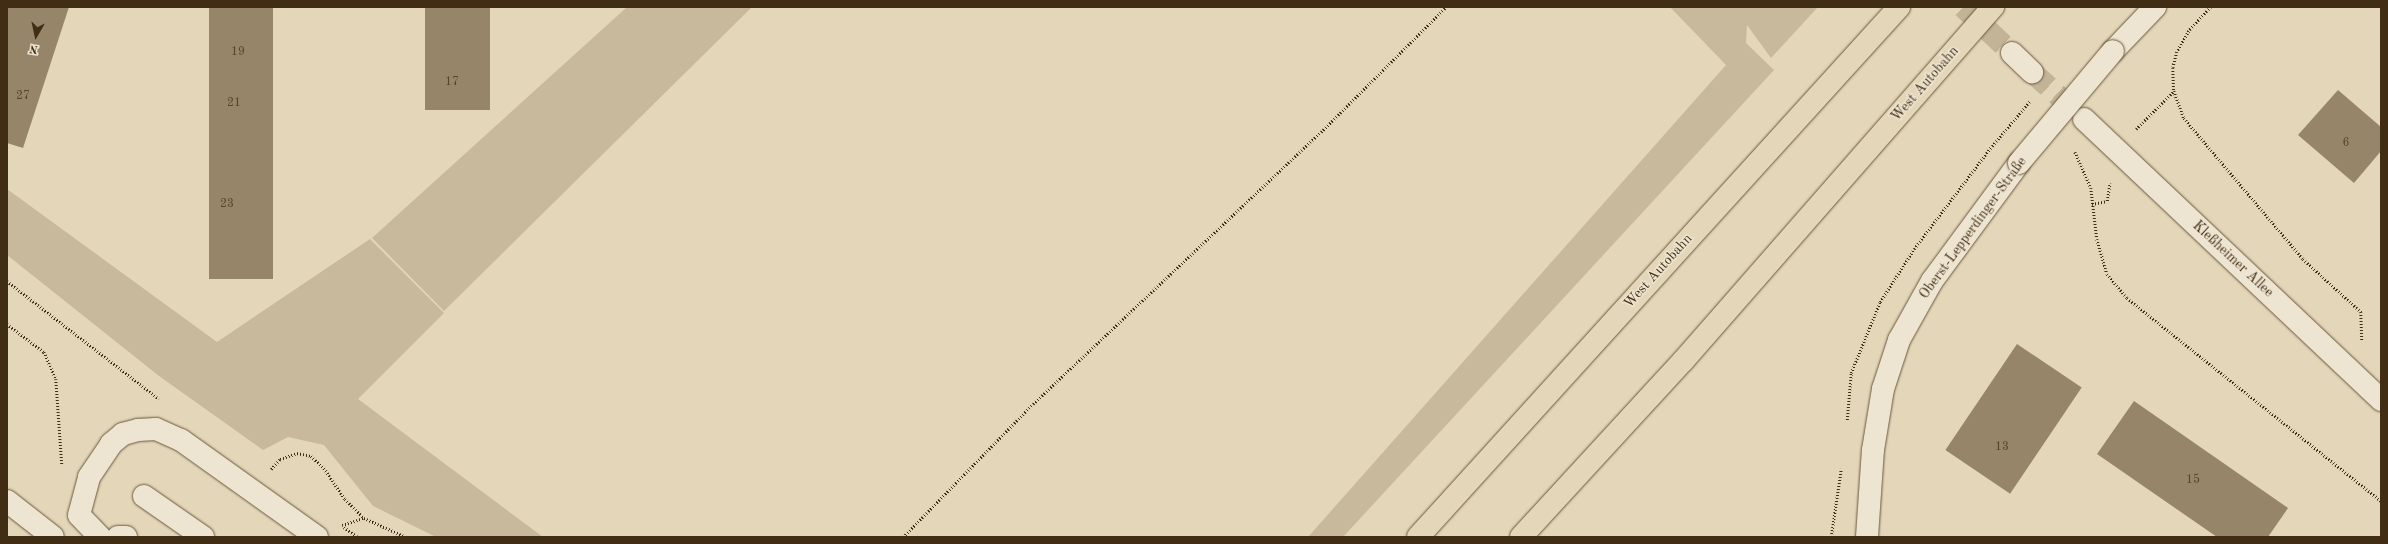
<!DOCTYPE html>
<meta charset="utf-8">
<style>
body{margin:0}
#map{position:relative;width:2388px;height:544px;overflow:hidden;background:#e4d6b8;font-family:"Old Standard TT",serif}
div>[style]{position:absolute}
.green>*{inset:0;background:#c8b99c}
.building>*{inset:0;background:#968569;transform-origin:0 0}
.minor-tunnel>*{height:22px;margin-top:-11px;transform-origin:0;background:repeating-linear-gradient(90deg,#c3b497 0 22px,transparent 0 33px)}
.path>*{height:2.5px;margin-top:-1.25px;transform-origin:0;background:repeating-linear-gradient(90deg,#412d13 0 1px,transparent 0 3px)}
.roads{filter:drop-shadow(0 0 1px #6a573c) drop-shadow(0 0 1px #6a573c)}
.minor>*{height:22px;margin:-11px;padding:0 11px;transform-origin:11px;border-radius:11px;background:#ede4d1}
.highway>*{height:22px;margin:-11px;padding:0 11px;transform-origin:11px;border-radius:11px;background:#e4d6b8}
.bridges{filter:drop-shadow(0 0 1px #6a573c) drop-shadow(0 0 1px #6a573c)}
.minor-bridge>*{height:22px;margin:-11px;padding:0 11px;transform-origin:11px;border-radius:11px;background:#ede4d1}
span{translate:-50% -50%;white-space:nowrap;text-align:center;line-height:1.15;-webkit-text-stroke:3px #ede4d1;paint-order:stroke}
.number-label{font-size:12px;color:#564328}
.number-label span{-webkit-text-stroke-width:0}
.street-label{font-size:14px;color:#412d13}
.frame{position:absolute;inset:0;border:8px solid #412d13;pointer-events:none}
.north{position:absolute;left:16px;top:16px;width:40px;height:40px;-webkit-text-stroke:3px #ede4d1;paint-order:stroke;rotate:189deg;font-size:11px;font-weight:700;line-height:16px;text-align:center;color:#412d13}
.north::after{content:'';display:block;margin:auto;width:14px;height:18px;background:#412d13;clip-path:polygon(50% 0,100% 100%,50% 72%,0 100%)}
</style>
<div id="map">
<div class="green">
<div style="clip-path:polygon(627px 7px,752px 7px,444px 311px,372px 238px)"></div>
<div style="clip-path:polygon(1670px 7px,1818px 7px,1771px 58px,1747px 25px,1746px 43px,1774px 70px,1343px 537px,1308px 537px,1726px 65px)"></div>
<div style="clip-path:polygon(7px 189px,217px 342px,370px 239px,444px 313px,358px 399px,543px 537px,436px 537px,373px 506px,324px 445px,288px 437px,263px 450px,159px 376px,7px 255px)"></div>
</div>
<div class="building">
<div style="clip-path:polygon(7px 7px,69px 7px,23px 148px,7px 143px)"></div>
<div style="left:209px;top:7px;width:64px;height:272px"></div>
<div style="left:425px;top:7px;width:65px;height:103px"></div>
<div style="clip-path:polygon(2338px 90px,2381px 127px,2381px 151px,2354px 183px,2298px 135px)"></div>
<div style="left:2017px;top:344px;width:78px;height:128px;rotate:34deg"></div>
<div style="clip-path:polygon(2134px 401px,2288px 508px,2268px 537px,2217px 537px,2097px 454px)"></div>
</div>
<div class="minor-tunnel">
<div style="left:1963px;top:7px;width:67px;rotate:43.2deg"></div>
<div style="left:2032px;top:72px;width:67px;rotate:42deg"></div>
</div>
<div class="path">
<div style="left:2211px;top:7px;width:33px;rotate:133deg"></div>
<div style="left:2189px;top:31px;width:24px;rotate:120deg"></div>
<div style="left:2177px;top:52px;width:16px;rotate:104deg"></div>
<div style="left:2173px;top:68px;width:23px;rotate:88deg"></div>
<div style="left:2174px;top:91px;width:29px;rotate:70deg"></div>
<div style="left:2184px;top:118px;width:185px;rotate:49.8deg"></div>
<div style="left:2303px;top:259px;width:79px;rotate:42.4deg"></div>
<div style="left:2361px;top:312px;width:29px;rotate:88deg"></div>
<div style="left:2136px;top:129px;width:54px;rotate:-45deg"></div>
<div style="left:2075px;top:152px;width:39px;rotate:66deg"></div>
<div style="left:2091px;top:188px;width:51px;rotate:83.3deg"></div>
<div style="left:2097px;top:239px;width:36px;rotate:74deg"></div>
<div style="left:2107px;top:274px;width:31px;rotate:50deg"></div>
<div style="left:2127px;top:298px;width:325px;rotate:38.6deg"></div>
<div style="left:2092px;top:204px;width:15px;rotate:-11deg"></div>
<div style="left:2107px;top:201px;width:18px;rotate:-81deg"></div>
<div style="left:7px;top:281px;width:192px;rotate:37.8deg"></div>
<div style="left:7px;top:324px;width:46px;rotate:37.1deg"></div>
<div style="left:44px;top:352px;width:30px;rotate:66deg"></div>
<div style="left:56px;top:379px;width:85px;rotate:86deg"></div>
<div style="left:1847px;top:420px;width:47px;rotate:-85.1deg"></div>
<div style="left:1851px;top:373px;width:77px;rotate:-67.8deg"></div>
<div style="left:1880px;top:302px;width:63px;rotate:-57.3deg"></div>
<div style="left:1914px;top:249px;width:129px;rotate:-52.9deg"></div>
<div style="left:1992px;top:146px;width:59px;rotate:-49.8deg"></div>
<div style="left:271px;top:469px;width:13px;rotate:-48deg"></div>
<div style="left:280px;top:459px;width:18px;rotate:-19deg"></div>
<div style="left:297px;top:453px;width:14px;rotate:12deg"></div>
<div style="left:311px;top:456px;width:18px;rotate:43deg"></div>
<div style="left:324px;top:468px;width:37px;rotate:56deg"></div>
<div style="left:345px;top:499px;width:27px;rotate:45deg"></div>
<div style="left:364px;top:518px;width:46px;rotate:24.3deg"></div>
<div style="left:342px;top:525px;width:23px;rotate:-18deg"></div>
<div style="left:344px;top:527px;width:17px;rotate:36deg"></div>
<div style="left:903px;top:537px;width:186px;rotate:-45.7deg"></div>
<div style="left:1033px;top:404px;width:396px;rotate:-43.4deg"></div>
<div style="left:1321px;top:132px;width:177px;rotate:-45deg"></div>
<div style="left:1831px;top:537px;width:69px;rotate:-81.6deg"></div>
</div>
<div class="roads">
<div class="minor">
<div style="left:2113px;top:51px;width:61px;rotate:-46.3deg"></div>
<div style="left:2012px;top:53px;width:28px;rotate:44deg"></div>
<div style="left:2084px;top:119px;width:409px;rotate:43.4deg"></div>
<div style="left:144px;top:496px;width:72px;rotate:34.8deg"></div>
<div style="left:7px;top:501px;width:58px;rotate:38deg"></div>
<div style="left:100px;top:537px;width:30px;rotate:-134deg"></div>
<div style="left:79px;top:515px;width:39px;rotate:-75deg"></div>
<div style="left:89px;top:477px;width:40px;rotate:-56deg"></div>
<div style="left:111px;top:444px;width:16px;rotate:-40deg"></div>
<div style="left:123px;top:434px;width:16px;rotate:-15deg"></div>
<div style="left:138px;top:430px;width:18px;rotate:-3deg"></div>
<div style="left:156px;top:429px;width:27px;rotate:24deg"></div>
<div style="left:181px;top:440px;width:167px;rotate:35.5deg"></div>
<div style="left:118px;top:537px;width:8px"></div>
<div style="left:1867px;top:537px;width:87px;rotate:-86.1deg"></div>
<div style="left:1873px;top:450px;width:62px;rotate:-80.7deg"></div>
<div style="left:1883px;top:389px;width:52px;rotate:-71.9deg"></div>
<div style="left:1899px;top:340px;width:68px;rotate:-60.8deg"></div>
<div style="left:1932px;top:281px;width:147px;rotate:-53.6deg"></div>
</div>
<div class="highway">
<div style="left:1418px;top:537px;width:716px;rotate:-47.77deg"></div>
<div style="left:1521px;top:537px;width:239px;rotate:-47.4deg"></div>
<div style="left:1683px;top:361px;width:471px;rotate:-48.8deg"></div>
</div>
</div>
<div class="bridges">
<div class="minor-bridge">
<div style="left:2019px;top:163px;width:146px;rotate:-50deg"></div>
</div>
</div>
<div class="number-label">
<span style="left:238px;top:53px">19</span>
<span style="left:452px;top:83px">17</span>
<span style="left:23px;top:97px">27</span>
<span style="left:234px;top:104px">21</span>
<span style="left:2346px;top:144px">6</span>
<span style="left:227px;top:205px">23</span>
<span style="left:2002px;top:448px">13</span>
<span style="left:2193px;top:481px">15</span>
</div>
<div class="street-label">
<span style="left:1925px;top:84px;rotate:-49deg">West Autobahn</span>
<span style="left:1973px;top:228px;rotate:-54deg">Oberst-Lepperdinger-Straße</span>
<span style="left:2233px;top:259px;rotate:43deg">Kleßheimer Allee</span>
<span style="left:1658px;top:271px;rotate:-48deg">West Autobahn</span>
</div>
<div class="frame"></div>
<div class="north">N</div>
</div>
